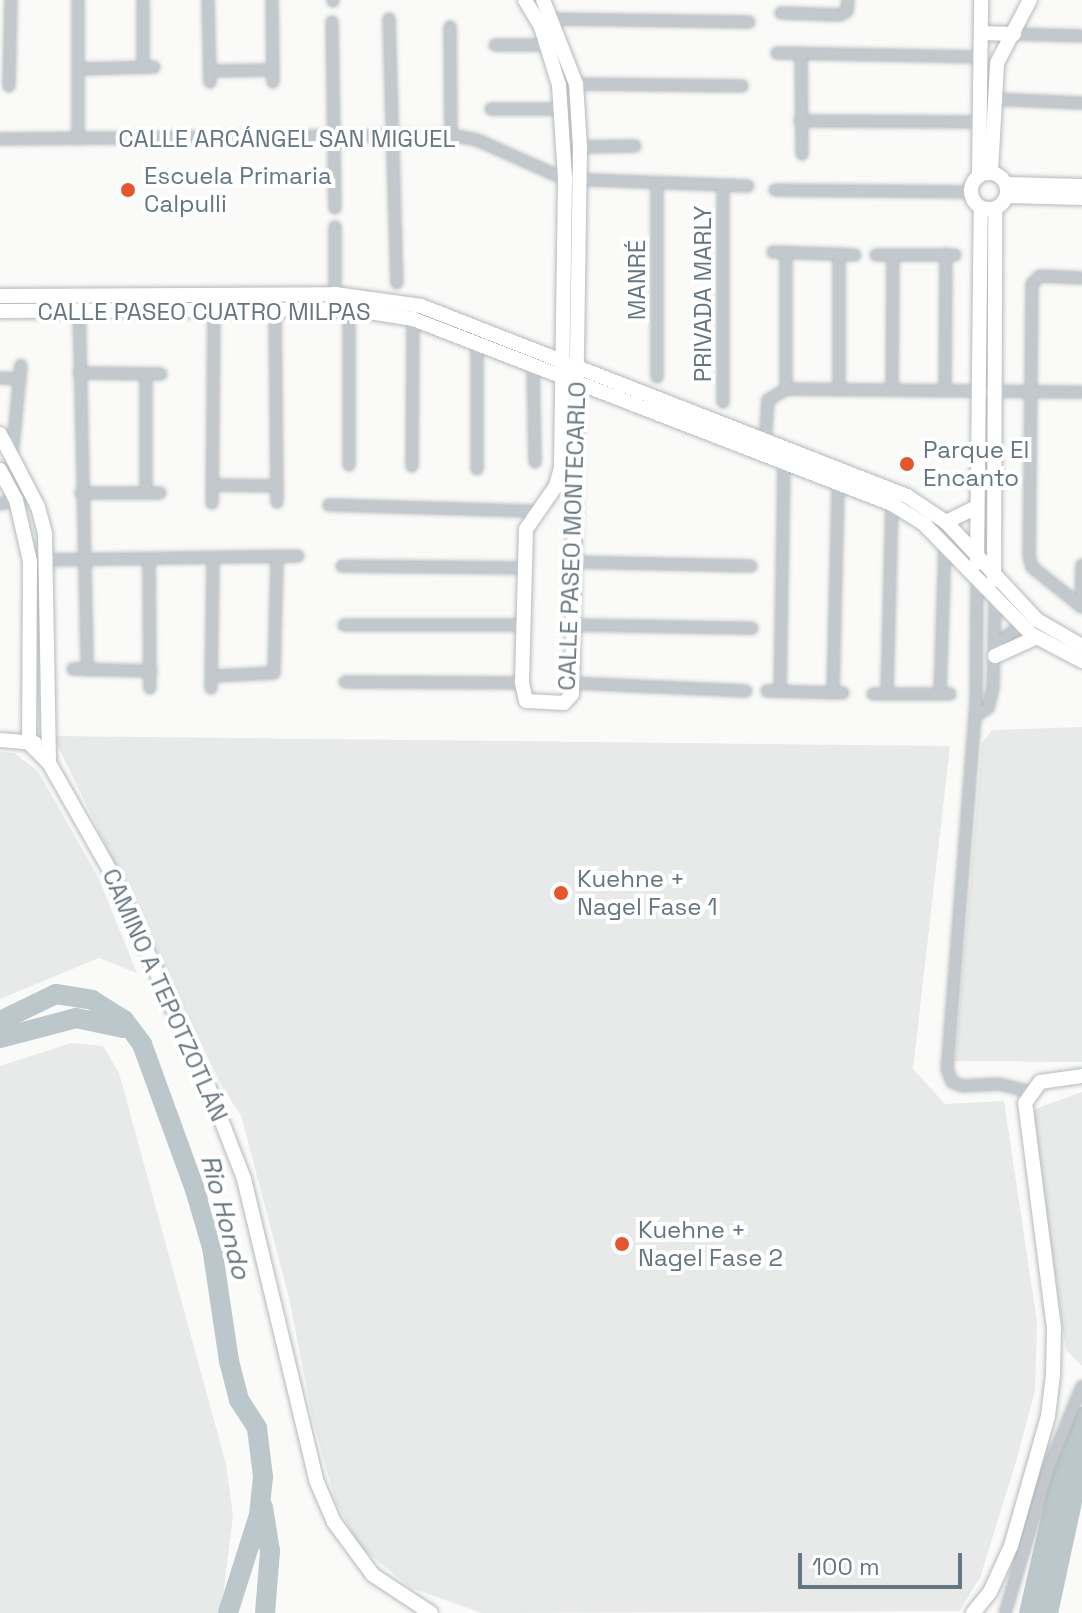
<!DOCTYPE html>
<meta charset="utf-8">
<style>
body{margin:0}
#map{position:relative;width:1082px;height:1613px;overflow:hidden;background:#fafaf8;font-family:"Space Grotesk",sans-serif}
div>[style]{position:absolute}
.built>*{inset:0;background:#e8e9e9}
.river>*{height:20px;margin:-10px;padding:0 10px;transform-origin:10px;border-radius:10px;background:#bbc7cb}
.roads{filter:drop-shadow(0 0 2px #b3babf) drop-shadow(0 0 2px #b3babf)}
.street>*{height:10px;margin:-5px;padding:0 5px;transform-origin:5px;border-radius:5px;background:#c3c8cc}
.secondary>*{height:14px;margin:-7px;padding:0 7px;transform-origin:7px;border-radius:7px;background:#fff}
.secondary>.ring{margin:-7px;padding:0;box-sizing:content-box;background:none;border:14px solid #fff;border-radius:50%}
.dots>*{width:22px;height:22px;translate:-50% -50%;box-sizing:border-box;border:4px solid #fff;border-radius:50%}
span{translate:-50% -50%;white-space:nowrap;text-align:center;line-height:1.15;-webkit-text-stroke:8px #fff;paint-order:stroke}
.street-label{font-size:24px;color:#657683}
.poi-label{font-size:24px;color:#657683}
.left{translate:0 -50%;text-align:left}
.water-label{font-size:26px;color:#60757c;font-style:italic}
.scale{position:absolute;left:798px;top:1553px;width:164px;height:36px;box-sizing:border-box;border:4px solid #657683;border-top:0;padding-left:10px;font-size:24px;line-height:28px;white-space:nowrap;color:#657683;-webkit-text-stroke:6px #fff;paint-order:stroke}
</style>
<div id="map">
<div class="built">
<div style="clip-path:polygon(1082px 727px,1082px 1062px,955px 1061px,982px 743px,992px 730px)"></div>
<div style="clip-path:polygon(53px 736px,950px 746px,913px 1069px,945px 1104px,1004px 1101px,1037px 1322px,1035px 1391px,1017px 1458px,980px 1578px,959px 1611px,482px 1613px,411px 1588px,359px 1546px,335px 1500px,313px 1421px,289px 1298px,241px 1115px,225px 1092px)"></div>
<div style="clip-path:polygon(0 752px,14px 753px,38px 771px,98px 877px,137px 973px,99px 958px,0 999px)"></div>
<div style="clip-path:polygon(71px 1043px,103px 1046px,119px 1073px,226px 1464px,233px 1516px,221px 1613px,0 1613px,0 1066px)"></div>
<div style="clip-path:polygon(1082px 1092px,1082px 1366px,1066px 1350px,1034px 1127px,1035px 1109px)"></div>
</div>
<div class="river">
<div style="left:0;top:1021px;width:62px;rotate:-25.7deg"></div>
<div style="left:56px;top:994px;width:36px;rotate:9deg"></div>
<div style="left:92px;top:1000px;width:38px;rotate:32deg"></div>
<div style="left:124px;top:1020px;width:30px;rotate:53deg"></div>
<div style="left:142px;top:1044px;width:155px;rotate:70deg"></div>
<div style="left:195px;top:1190px;width:59px;rotate:73.4deg"></div>
<div style="left:212px;top:1247px;width:115px;rotate:81.5deg"></div>
<div style="left:229px;top:1361px;width:40px;rotate:75.6deg"></div>
<div style="left:239px;top:1400px;width:33px;rotate:57deg"></div>
<div style="left:257px;top:1428px;width:49px;rotate:83deg"></div>
<div style="left:263px;top:1477px;width:38px;rotate:96deg"></div>
<div style="left:259px;top:1515px;width:103px;rotate:107.6deg"></div>
<div style="left:0;top:1038px;width:79px;rotate:-14.7deg"></div>
<div style="left:76px;top:1018px;width:48px;rotate:12deg"></div>
<div style="left:263px;top:1507px;width:45px;rotate:81deg"></div>
<div style="left:270px;top:1551px;width:62px;rotate:94.6deg"></div>
<div style="left:1029px;top:1613px;width:133px;rotate:-77deg"></div>
<div style="left:1059px;top:1483px;width:70px;rotate:-70.8deg"></div>
<div style="left:1048px;top:1613px;width:161px;rotate:-77.8deg"></div>
</div>
<div class="roads">
<div class="street">
<div style="left:143px;top:0;width:67px;rotate:90deg"></div>
<div style="left:208px;top:0;width:82px;rotate:88.6deg"></div>
<div style="left:272px;top:0;width:82px;rotate:89.3deg"></div>
<div style="left:333px;top:0;width:1px;rotate:90deg"></div>
<div style="left:781px;top:13px;width:59px;rotate:1.9deg"></div>
<div style="left:840px;top:15px;width:8px;rotate:-30deg"></div>
<div style="left:847px;top:11px;width:11px;rotate:-85deg"></div>
<div style="left:389px;top:19px;width:264px;rotate:88.3deg"></div>
<div style="left:554px;top:19px;width:195px;rotate:0.9deg"></div>
<div style="left:332px;top:22px;width:186px;rotate:89.1deg"></div>
<div style="left:450px;top:27px;width:108px;rotate:89.5deg"></div>
<div style="left:1014px;top:34px;width:68px;rotate:1.7deg"></div>
<div style="left:495px;top:45px;width:52px"></div>
<div style="left:777px;top:53px;width:205px;rotate:1.1deg"></div>
<div style="left:801px;top:53px;width:101px;rotate:89.4deg"></div>
<div style="left:78px;top:69px;width:76px;rotate:-1.5deg"></div>
<div style="left:210px;top:71px;width:63px;rotate:-0.9deg"></div>
<div style="left:576px;top:84px;width:166px;rotate:0.7deg"></div>
<div style="left:9px;top:86px;width:86px;rotate:-88.7deg"></div>
<div style="left:993px;top:99px;width:89px;rotate:2.6deg"></div>
<div style="left:491px;top:109px;width:72px"></div>
<div style="left:800px;top:121px;width:182px;rotate:0.3deg"></div>
<div style="left:0;top:139px;width:451px;rotate:-0.5deg"></div>
<div style="left:451px;top:135px;width:26px;rotate:11deg"></div>
<div style="left:477px;top:140px;width:96px;rotate:23.9deg"></div>
<div style="left:565px;top:179px;width:183px;rotate:2.2deg"></div>
<div style="left:78px;top:139px;width:139px;rotate:-90deg"></div>
<div style="left:580px;top:147px;width:55px;rotate:-1deg"></div>
<div style="left:657px;top:183px;width:194px;rotate:90deg"></div>
<div style="left:723px;top:186px;width:216px;rotate:90deg"></div>
<div style="left:775px;top:190px;width:196px;rotate:0.6deg"></div>
<div style="left:773px;top:252px;width:82px;rotate:2.1deg"></div>
<div style="left:876px;top:255px;width:79px"></div>
<div style="left:1082px;top:278px;width:42px;rotate:-177.3deg"></div>
<div style="left:1040px;top:276px;width:11px;rotate:135deg"></div>
<div style="left:1032px;top:284px;width:272px;rotate:90.6deg"></div>
<div style="left:1029px;top:556px;width:11px;rotate:75deg"></div>
<div style="left:1032px;top:567px;width:64px;rotate:38.7deg"></div>
<div style="left:335px;top:294px;width:67px;rotate:-90deg"></div>
<div style="left:79px;top:304px;width:366px;rotate:88.7deg"></div>
<div style="left:275px;top:309px;width:193px;rotate:89.4deg"></div>
<div style="left:533px;top:365px;width:97px;rotate:88.8deg"></div>
<div style="left:79px;top:373px;width:82px;rotate:0.7deg"></div>
<div style="left:146px;top:374px;width:118px;rotate:90deg"></div>
<div style="left:0;top:378px;width:20px;rotate:3deg"></div>
<div style="left:839px;top:388px;width:134px;rotate:-90deg"></div>
<div style="left:786px;top:389px;width:136px;rotate:-90deg"></div>
<div style="left:892px;top:389px;width:134px;rotate:-89.6deg"></div>
<div style="left:945px;top:390px;width:136px;rotate:-89.6deg"></div>
<div style="left:765px;top:445px;width:45px;rotate:-86.2deg"></div>
<div style="left:768px;top:400px;width:21px;rotate:-31deg"></div>
<div style="left:786px;top:389px;width:296px;rotate:0.6deg"></div>
<div style="left:12px;top:456px;width:91px;rotate:-84.4deg"></div>
<div style="left:349px;top:465px;width:156px;rotate:-90deg"></div>
<div style="left:412px;top:466px;width:147px;rotate:-89.6deg"></div>
<div style="left:477px;top:469px;width:127px;rotate:-90deg"></div>
<div style="left:212px;top:485px;width:65px;rotate:0.9deg"></div>
<div style="left:81px;top:493px;width:79px"></div>
<div style="left:212px;top:503px;width:193px;rotate:-89.4deg"></div>
<div style="left:0;top:504px;width:16px;rotate:-14deg"></div>
<div style="left:329px;top:505px;width:208px;rotate:1.7deg"></div>
<div style="left:149px;top:559px;width:129px;rotate:89.6deg"></div>
<div style="left:47px;top:560px;width:251px;rotate:-0.9deg"></div>
<div style="left:573px;top:562px;width:178px;rotate:1.3deg"></div>
<div style="left:342px;top:566px;width:182px;rotate:0.6deg"></div>
<div style="left:977px;top:583px;width:119px;rotate:90.5deg"></div>
<div style="left:976px;top:702px;width:368px;rotate:94.5deg"></div>
<div style="left:947px;top:1069px;width:14px;rotate:69deg"></div>
<div style="left:952px;top:1082px;width:12px;rotate:20deg"></div>
<div style="left:963px;top:1086px;width:36px;rotate:-3deg"></div>
<div style="left:999px;top:1084px;width:32px;rotate:14deg"></div>
<div style="left:1081px;top:607px;width:42px;rotate:-88.6deg"></div>
<div style="left:344px;top:625px;width:180px"></div>
<div style="left:572px;top:625px;width:180px;rotate:1deg"></div>
<div style="left:995px;top:644px;width:33px;rotate:-35deg"></div>
<div style="left:73px;top:669px;width:78px;rotate:1.5deg"></div>
<div style="left:214px;top:676px;width:60px;rotate:-2.9deg"></div>
<div style="left:274px;top:673px;width:115px;rotate:-88.5deg"></div>
<div style="left:345px;top:682px;width:177px;rotate:0.3deg"></div>
<div style="left:571px;top:683px;width:175px;rotate:2.6deg"></div>
<div style="left:211px;top:688px;width:128px;rotate:-89.1deg"></div>
<div style="left:767px;top:691px;width:76px;rotate:1.5deg"></div>
<div style="left:780px;top:691px;width:228px;rotate:-89deg"></div>
<div style="left:833px;top:693px;width:209px;rotate:-88.6deg"></div>
<div style="left:887px;top:693px;width:189px;rotate:-88.5deg"></div>
<div style="left:873px;top:694px;width:77px"></div>
<div style="left:940px;top:694px;width:150px;rotate:-88.1deg"></div>
<div style="left:975px;top:716px;width:15px;rotate:-32deg"></div>
<div style="left:988px;top:708px;width:21px;rotate:-76deg"></div>
<div style="left:993px;top:688px;width:87px;rotate:-88.7deg"></div>
<div style="left:1005px;top:1613px;width:152px;rotate:-73.2deg"></div>
<div style="left:1049px;top:1467px;width:87px;rotate:-67.8deg"></div>
</div>
<div class="secondary">
<div style="left:525px;top:0;width:31px;rotate:59deg"></div>
<div style="left:541px;top:27px;width:61px;rotate:72.8deg"></div>
<div style="left:559px;top:85px;width:94px;rotate:86.3deg"></div>
<div style="left:565px;top:179px;width:289px;rotate:90.8deg"></div>
<div style="left:561px;top:468px;width:19px;rotate:106deg"></div>
<div style="left:556px;top:486px;width:52px;rotate:124.9deg"></div>
<div style="left:526px;top:529px;width:154px;rotate:91.5deg"></div>
<div style="left:522px;top:683px;width:18px;rotate:77deg"></div>
<div style="left:526px;top:701px;width:38px;rotate:3deg"></div>
<div style="left:564px;top:703px;width:12px;rotate:-48deg"></div>
<div style="left:572px;top:694px;width:547px;rotate:-89.16deg"></div>
<div style="left:580px;top:147px;width:63px;rotate:-93.6deg"></div>
<div style="left:576px;top:84px;width:90px;rotate:-111.4deg"></div>
<div style="left:982px;top:33px;width:32px;rotate:2deg"></div>
<div style="left:991px;top:172px;width:109px;rotate:-86.8deg"></div>
<div style="left:997px;top:63px;width:71px;rotate:-62.4deg"></div>
<div class="ring" style="left:971px;top:173px;width:22px;height:22px"></div>
<div style="left:979px;top:175px;width:175px;rotate:-89.3deg"></div>
<div style="left:1007px;top:184px;width:75px;rotate:1.5deg"></div>
<div style="left:1007px;top:196px;width:75px;rotate:1.5deg"></div>
<div style="left:0;top:296px;width:335px;rotate:-0.3deg"></div>
<div style="left:335px;top:294px;width:87px;rotate:7.9deg"></div>
<div style="left:421px;top:306px;width:522px;rotate:21.35deg"></div>
<div style="left:907px;top:496px;width:47px;rotate:33.7deg"></div>
<div style="left:946px;top:522px;width:134px;rotate:47.1deg"></div>
<div style="left:1037px;top:620px;width:52px;rotate:30deg"></div>
<div style="left:0;top:311px;width:349px;rotate:-0.3deg"></div>
<div style="left:349px;top:309px;width:65px;rotate:8.9deg"></div>
<div style="left:413px;top:319px;width:513px;rotate:21.12deg"></div>
<div style="left:892px;top:504px;width:39px;rotate:32deg"></div>
<div style="left:925px;top:525px;width:152px;rotate:45.8deg"></div>
<div style="left:1031px;top:634px;width:58px;rotate:27.9deg"></div>
<div style="left:0;top:434px;width:82px;rotate:62.5deg"></div>
<div style="left:38px;top:507px;width:27px;rotate:75deg"></div>
<div style="left:45px;top:533px;width:230px;rotate:89deg"></div>
<div style="left:0;top:470px;width:34px;rotate:62deg"></div>
<div style="left:16px;top:500px;width:63px;rotate:77.1deg"></div>
<div style="left:30px;top:561px;width:182px;rotate:90.3deg"></div>
<div style="left:29px;top:743px;width:28px;rotate:45deg"></div>
<div style="left:49px;top:763px;width:125px;rotate:60.4deg"></div>
<div style="left:111px;top:872px;width:235px;rotate:65.6deg"></div>
<div style="left:208px;top:1086px;width:100px;rotate:68.8deg"></div>
<div style="left:244px;top:1179px;width:309px;rotate:76.5deg"></div>
<div style="left:316px;top:1480px;width:46px;rotate:66.8deg"></div>
<div style="left:334px;top:1522px;width:66px;rotate:53.7deg"></div>
<div style="left:373px;top:1575px;width:69px;rotate:33.2deg"></div>
<div style="left:946px;top:522px;width:34px;rotate:-26deg"></div>
<div style="left:977px;top:563px;width:355px;rotate:-89.4deg"></div>
<div style="left:994px;top:580px;width:371px;rotate:-89.8deg"></div>
<div style="left:995px;top:656px;width:46px;rotate:-24.3deg"></div>
<div style="left:0;top:740px;width:35px;rotate:5deg"></div>
<div style="left:973px;top:1613px;width:27px;rotate:-51deg"></div>
<div style="left:990px;top:1592px;width:51px;rotate:-65.5deg"></div>
<div style="left:1011px;top:1546px;width:135px;rotate:-74.1deg"></div>
<div style="left:1048px;top:1416px;width:41px;rotate:-83deg"></div>
<div style="left:1053px;top:1375px;width:47px;rotate:-88.8deg"></div>
<div style="left:1054px;top:1328px;width:227px;rotate:-97.3deg"></div>
<div style="left:1025px;top:1103px;width:26px;rotate:-54deg"></div>
<div style="left:1040px;top:1082px;width:42px;rotate:-8.1deg"></div>
</div>
</div>
<div class="dots">
<div style="left:128px;top:190px;background:#e4572e"></div>
<div style="left:907px;top:464px;background:#e4572e"></div>
<div style="left:561px;top:893px;background:#e4572e"></div>
<div style="left:622px;top:1244px;background:#e4572e"></div>
</div>
<div class="street-label">
<span style="left:287px;top:139px">CALLE ARCÁNGEL SAN MIGUEL</span>
<span style="left:637px;top:280px;rotate:-90deg">MANRÉ</span>
<span style="left:703px;top:294px;rotate:-90deg">PRIVADA MARLY</span>
<span style="left:204px;top:312px">CALLE PASEO CUATRO MILPAS</span>
<span style="left:572px;top:536px;rotate:-88deg">CALLE PASEO MONTECARLO</span>
<span style="left:165px;top:995px;rotate:66deg">CAMINO A TEPOTZOTLÁN</span>
</div>
<div class="poi-label">
<span class="left" style="left:144px;top:190px">Escuela Primaria<br>Calpulli</span>
<span class="left" style="left:923px;top:464px">Parque El<br>Encanto</span>
<span class="left" style="left:577px;top:893px">Kuehne +<br>Nagel Fase 1</span>
<span class="left" style="left:638px;top:1244px">Kuehne +<br>Nagel Fase 2</span>
</div>
<div class="water-label">
<span style="left:225px;top:1217px;rotate:75deg">Rio Hondo</span>
</div>
<div class="scale">100 m</div>
</div>
